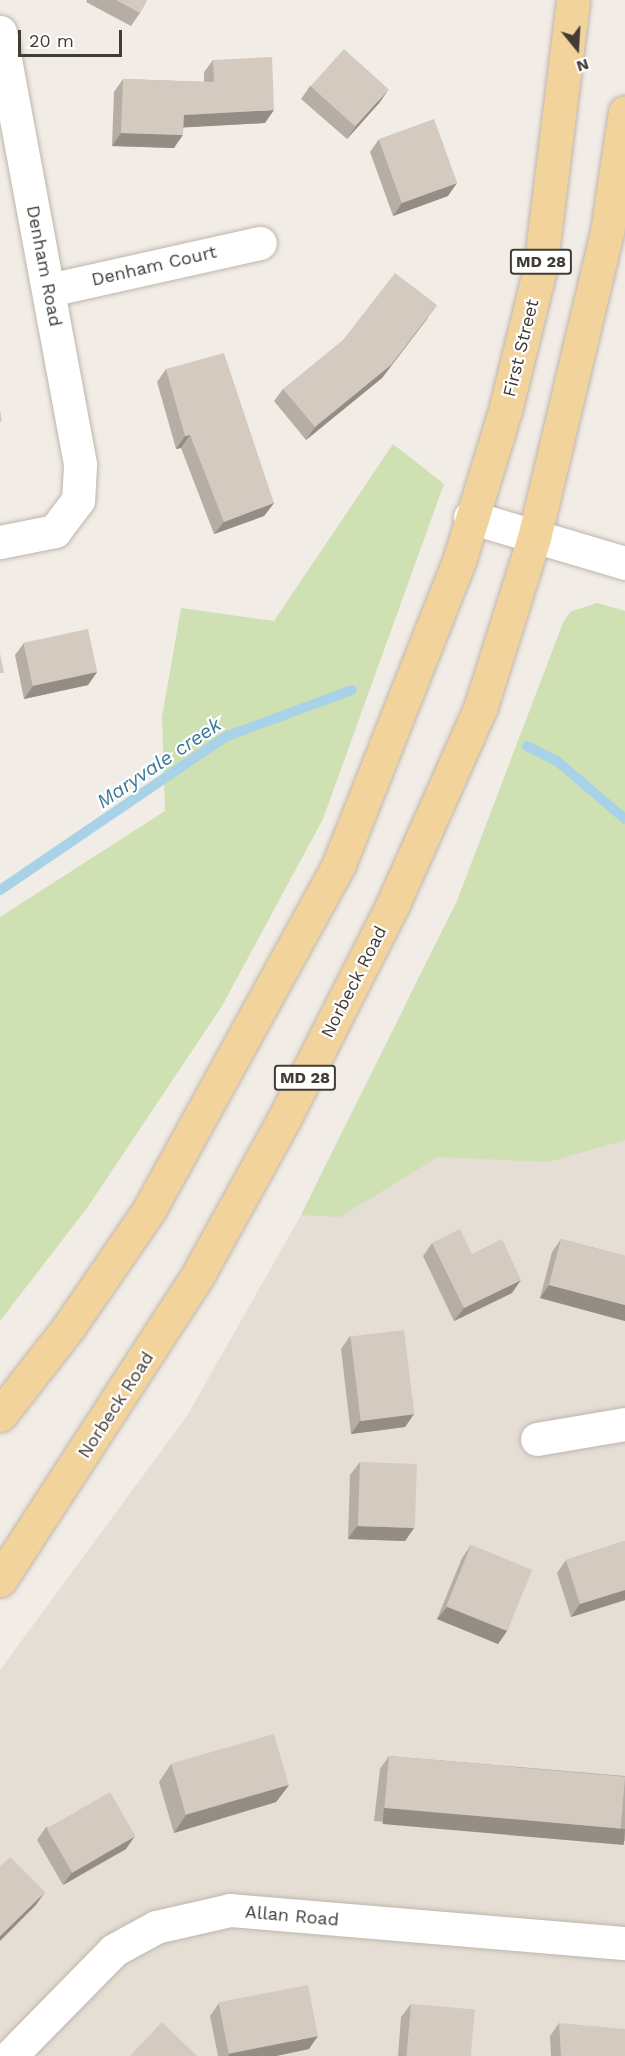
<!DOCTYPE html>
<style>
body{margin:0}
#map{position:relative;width:625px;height:2056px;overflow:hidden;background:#f1ece5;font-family:"Work Sans",sans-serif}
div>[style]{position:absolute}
.residential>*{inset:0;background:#e4ded4}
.green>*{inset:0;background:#cfe1b2}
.stream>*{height:10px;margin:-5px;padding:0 5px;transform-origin:5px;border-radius:5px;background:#a8d2e7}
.roads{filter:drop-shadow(0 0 2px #beb6ac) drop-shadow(0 0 2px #beb6ac)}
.minor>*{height:33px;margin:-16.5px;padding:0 16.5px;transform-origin:16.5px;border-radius:16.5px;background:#fff}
.major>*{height:33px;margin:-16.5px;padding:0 16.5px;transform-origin:16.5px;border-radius:16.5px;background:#f3d39c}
.wall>*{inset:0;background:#b6aea4}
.shaded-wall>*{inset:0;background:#948d86;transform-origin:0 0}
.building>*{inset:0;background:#d4cabf;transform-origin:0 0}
span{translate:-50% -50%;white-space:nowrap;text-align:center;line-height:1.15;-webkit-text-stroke:4.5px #fff;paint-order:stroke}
.shield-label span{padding:2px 4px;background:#fff;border:2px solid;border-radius:4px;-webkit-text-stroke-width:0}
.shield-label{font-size:16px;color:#423c36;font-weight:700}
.street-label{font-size:18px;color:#423c36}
.water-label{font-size:20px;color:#397a9b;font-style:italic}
.north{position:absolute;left:547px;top:18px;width:60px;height:60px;-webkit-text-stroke:4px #fff;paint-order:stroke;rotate:162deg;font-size:16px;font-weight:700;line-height:24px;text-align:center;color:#423c36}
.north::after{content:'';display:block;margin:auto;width:21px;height:27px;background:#423c36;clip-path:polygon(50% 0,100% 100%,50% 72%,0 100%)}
.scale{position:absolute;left:18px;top:30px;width:104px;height:27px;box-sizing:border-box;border:3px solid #423c36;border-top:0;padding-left:8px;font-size:18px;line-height:21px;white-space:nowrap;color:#423c36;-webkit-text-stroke:4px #fff;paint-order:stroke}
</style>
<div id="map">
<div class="residential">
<div style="clip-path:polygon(597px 603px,625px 611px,625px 2056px,0 2056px,0 1670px,187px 1416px,301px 1215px,457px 901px,563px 623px,570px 612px)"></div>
</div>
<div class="green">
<div style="clip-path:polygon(393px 444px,444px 484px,323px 819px,222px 1006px,87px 1208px,0 1321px,0 917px,165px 811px,162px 717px,181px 608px,274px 621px)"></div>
<div style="clip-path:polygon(597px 603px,625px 611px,625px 1140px,548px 1162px,438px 1157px,340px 1217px,301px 1215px,457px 901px,563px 623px,570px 612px)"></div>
</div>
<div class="stream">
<div style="left:527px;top:746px;width:34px;rotate:27deg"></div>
<div style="left:557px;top:761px;width:89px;rotate:40.5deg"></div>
<div style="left:0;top:890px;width:272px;rotate:-34.2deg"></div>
<div style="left:225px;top:737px;width:135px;rotate:-20.3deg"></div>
</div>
<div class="roads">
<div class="minor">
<div style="left:0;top:32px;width:440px;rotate:79.5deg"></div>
<div style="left:80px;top:465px;width:35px;rotate:93deg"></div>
<div style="left:78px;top:500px;width:39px;rotate:127deg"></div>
<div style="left:55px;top:531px;width:56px;rotate:168.7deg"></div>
<div style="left:49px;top:290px;width:216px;rotate:-12.6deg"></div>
<div style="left:470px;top:517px;width:162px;rotate:16.5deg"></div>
<div style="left:537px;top:1439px;width:89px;rotate:-9.7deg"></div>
<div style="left:10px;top:2056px;width:148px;rotate:-45.5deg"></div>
<div style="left:114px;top:1950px;width:48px;rotate:-28.7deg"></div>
<div style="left:156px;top:1927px;width:76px;rotate:-12.9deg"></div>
<div style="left:230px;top:1910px;width:396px;rotate:4.8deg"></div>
</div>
<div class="major">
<div style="left:0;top:1415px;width:110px;rotate:-52deg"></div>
<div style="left:68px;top:1328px;width:143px;rotate:-55.5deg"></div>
<div style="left:149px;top:1210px;width:395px;rotate:-61.2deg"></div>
<div style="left:339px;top:864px;width:329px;rotate:-68.4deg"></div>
<div style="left:460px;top:558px;width:154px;rotate:-73deg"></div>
<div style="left:505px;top:411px;width:146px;rotate:-76.2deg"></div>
<div style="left:540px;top:269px;width:271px;rotate:-83deg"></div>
<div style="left:0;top:1580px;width:366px;rotate:-57deg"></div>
<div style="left:199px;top:1273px;width:178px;rotate:-61.1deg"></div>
<div style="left:285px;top:1117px;width:239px;rotate:-63.1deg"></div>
<div style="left:393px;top:904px;width:217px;rotate:-66deg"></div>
<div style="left:481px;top:706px;width:176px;rotate:-72.5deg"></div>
<div style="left:534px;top:538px;width:315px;rotate:-76.6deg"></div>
<div style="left:607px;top:232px;width:121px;rotate:-81.5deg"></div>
</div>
</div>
<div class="wall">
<div style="clip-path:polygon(87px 0,147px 0,140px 13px,131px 26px,86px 2px)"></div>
<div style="clip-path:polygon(213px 60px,265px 123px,184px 127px,174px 148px,112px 146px,114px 92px,123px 79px,204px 82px,204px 72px)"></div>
<div style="clip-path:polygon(310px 86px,380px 102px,347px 139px,301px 99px)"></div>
<div style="clip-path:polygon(379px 139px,448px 196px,393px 216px,370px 152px)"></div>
<div style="clip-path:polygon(428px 318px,382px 378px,306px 440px,274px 401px,283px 389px)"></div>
<div style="clip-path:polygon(166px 369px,274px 503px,264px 516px,214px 534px,181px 448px,176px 449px,157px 382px)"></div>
<div style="clip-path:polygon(24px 643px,97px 672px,88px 685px,24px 699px,15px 655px)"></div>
<div style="clip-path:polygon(561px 1239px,625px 1256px,625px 1321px,540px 1298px,552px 1252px)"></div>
<div style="clip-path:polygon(432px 1243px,472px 1254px,512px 1293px,454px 1321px,423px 1256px)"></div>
<div style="clip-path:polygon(350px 1336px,414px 1414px,405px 1427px,351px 1434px,341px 1349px)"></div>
<div style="clip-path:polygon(360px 1462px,414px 1528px,405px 1541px,348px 1539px,350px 1475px)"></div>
<div style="clip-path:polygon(625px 1541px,625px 1600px,571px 1617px,557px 1573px,566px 1560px)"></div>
<div style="clip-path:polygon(471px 1545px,507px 1631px,498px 1644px,437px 1619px,462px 1558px)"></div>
<div style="clip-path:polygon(389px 1756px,625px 1776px,625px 1841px,374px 1821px,380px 1769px)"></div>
<div style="clip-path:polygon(171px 1764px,289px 1785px,276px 1802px,174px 1833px,159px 1782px)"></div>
<div style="clip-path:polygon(46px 1827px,126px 1849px,63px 1885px,37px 1840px)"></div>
<div style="clip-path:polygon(219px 2003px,309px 2049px,276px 2056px,218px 2056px,210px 2016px)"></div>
<div style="clip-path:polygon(411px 2004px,471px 2056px,398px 2056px,401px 2017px)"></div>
<div style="clip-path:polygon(559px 2023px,625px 2056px,551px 2056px,550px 2036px)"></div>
</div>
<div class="shaded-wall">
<div style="clip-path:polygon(389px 89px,380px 102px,347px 139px,356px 126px)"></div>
<div style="clip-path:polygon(274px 110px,265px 123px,175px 128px,184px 115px)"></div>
<div style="clip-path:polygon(121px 133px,183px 135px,174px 148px,112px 146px)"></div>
<div style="clip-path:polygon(457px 183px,448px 196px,393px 216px,402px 203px)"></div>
<div style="clip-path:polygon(437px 305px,382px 378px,306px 440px,315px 427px)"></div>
<div style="clip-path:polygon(190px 435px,181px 448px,176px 449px,185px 436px)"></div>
<div style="clip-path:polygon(274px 503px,264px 516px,214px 534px,224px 522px)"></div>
<div style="clip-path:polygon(97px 672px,88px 685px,24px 699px,33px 686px)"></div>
<div style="clip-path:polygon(521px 1280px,512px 1293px,454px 1321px,464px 1308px)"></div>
<div style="clip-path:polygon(549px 1285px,625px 1305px,625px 1321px,540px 1298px)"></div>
<div style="clip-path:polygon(414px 1414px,405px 1427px,351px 1434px,360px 1421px)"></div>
<div style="clip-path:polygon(357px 1526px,414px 1528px,405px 1541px,348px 1539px)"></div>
<div style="clip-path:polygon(625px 1590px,625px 1600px,571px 1617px,580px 1604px)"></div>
<div style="clip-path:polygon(447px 1607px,507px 1631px,498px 1644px,437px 1619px)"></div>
<div style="clip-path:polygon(289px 1785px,276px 1802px,174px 1833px,186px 1815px)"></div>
<div style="left:384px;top:1808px;width:242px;height:16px;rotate:5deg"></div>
<div style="clip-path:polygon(135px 1836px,126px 1849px,63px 1885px,72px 1872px)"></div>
<div style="clip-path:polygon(45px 1892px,36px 1905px,0 1941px,0 1936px)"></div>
<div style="clip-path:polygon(318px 2036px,309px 2049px,276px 2056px,228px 2056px,229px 2054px)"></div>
</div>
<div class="building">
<div style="clip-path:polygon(116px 0,147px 0,140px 13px)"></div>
<div style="left:344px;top:49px;width:60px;height:50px;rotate:42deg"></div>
<div style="clip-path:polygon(272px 57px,274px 110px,184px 115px,183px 135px,121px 133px,123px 79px,214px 82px,213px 60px)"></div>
<div style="left:434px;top:119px;width:68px;height:59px;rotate:70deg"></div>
<div style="clip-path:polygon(395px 273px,437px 305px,391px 365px,315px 427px,283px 389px,343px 340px)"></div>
<div style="clip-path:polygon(224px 353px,274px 503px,224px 522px,190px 435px,185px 436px,166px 369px)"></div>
<div style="clip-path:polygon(0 410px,2px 421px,0 422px)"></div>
<div style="left:88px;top:629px;width:44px;height:66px;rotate:78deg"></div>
<div style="clip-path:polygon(0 653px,4px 673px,0 673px)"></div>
<div style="clip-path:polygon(460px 1229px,472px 1254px,502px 1239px,521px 1280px,464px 1308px,432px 1243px)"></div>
<div style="clip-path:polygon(561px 1239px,625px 1256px,625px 1305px,549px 1285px)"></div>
<div style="left:404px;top:1330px;width:85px;height:54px;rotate:83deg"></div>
<div style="left:360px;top:1462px;width:57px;height:64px;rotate:2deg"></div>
<div style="clip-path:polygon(625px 1541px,625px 1590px,580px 1604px,566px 1560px)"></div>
<div style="left:471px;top:1545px;width:66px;height:66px;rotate:22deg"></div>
<div style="left:274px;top:1734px;width:53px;height:107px;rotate:74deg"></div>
<div style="left:389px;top:1756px;width:237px;height:52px;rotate:5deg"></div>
<div style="left:110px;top:1792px;width:51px;height:73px;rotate:60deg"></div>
<div style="clip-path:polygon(10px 1857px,45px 1892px,0 1936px,0 1867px)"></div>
<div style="left:308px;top:1985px;width:52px;height:91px;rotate:79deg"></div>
<div style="left:411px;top:2004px;width:64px;height:52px;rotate:5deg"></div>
<div style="clip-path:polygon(162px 2022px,197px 2056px,130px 2056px)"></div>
<div style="clip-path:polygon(559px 2023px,625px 2029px,625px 2056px,561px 2056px)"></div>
</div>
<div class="shield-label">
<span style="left:541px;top:262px">MD 28</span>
<span style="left:305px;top:1078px">MD 28</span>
</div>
<div class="street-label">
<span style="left:44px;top:266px;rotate:79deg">Denham Road</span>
<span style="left:154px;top:266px;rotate:-13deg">Denham Court</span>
<span style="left:521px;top:348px;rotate:-76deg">First Street</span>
<span style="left:354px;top:982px;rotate:-63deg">Norbeck Road</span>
<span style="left:116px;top:1405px;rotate:-57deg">Norbeck Road</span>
<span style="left:292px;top:1916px;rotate:5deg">Allan Road</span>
</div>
<div class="water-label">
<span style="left:159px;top:763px;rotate:-34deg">Maryvale creek</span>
</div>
<div class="north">N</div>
<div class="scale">20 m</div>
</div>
